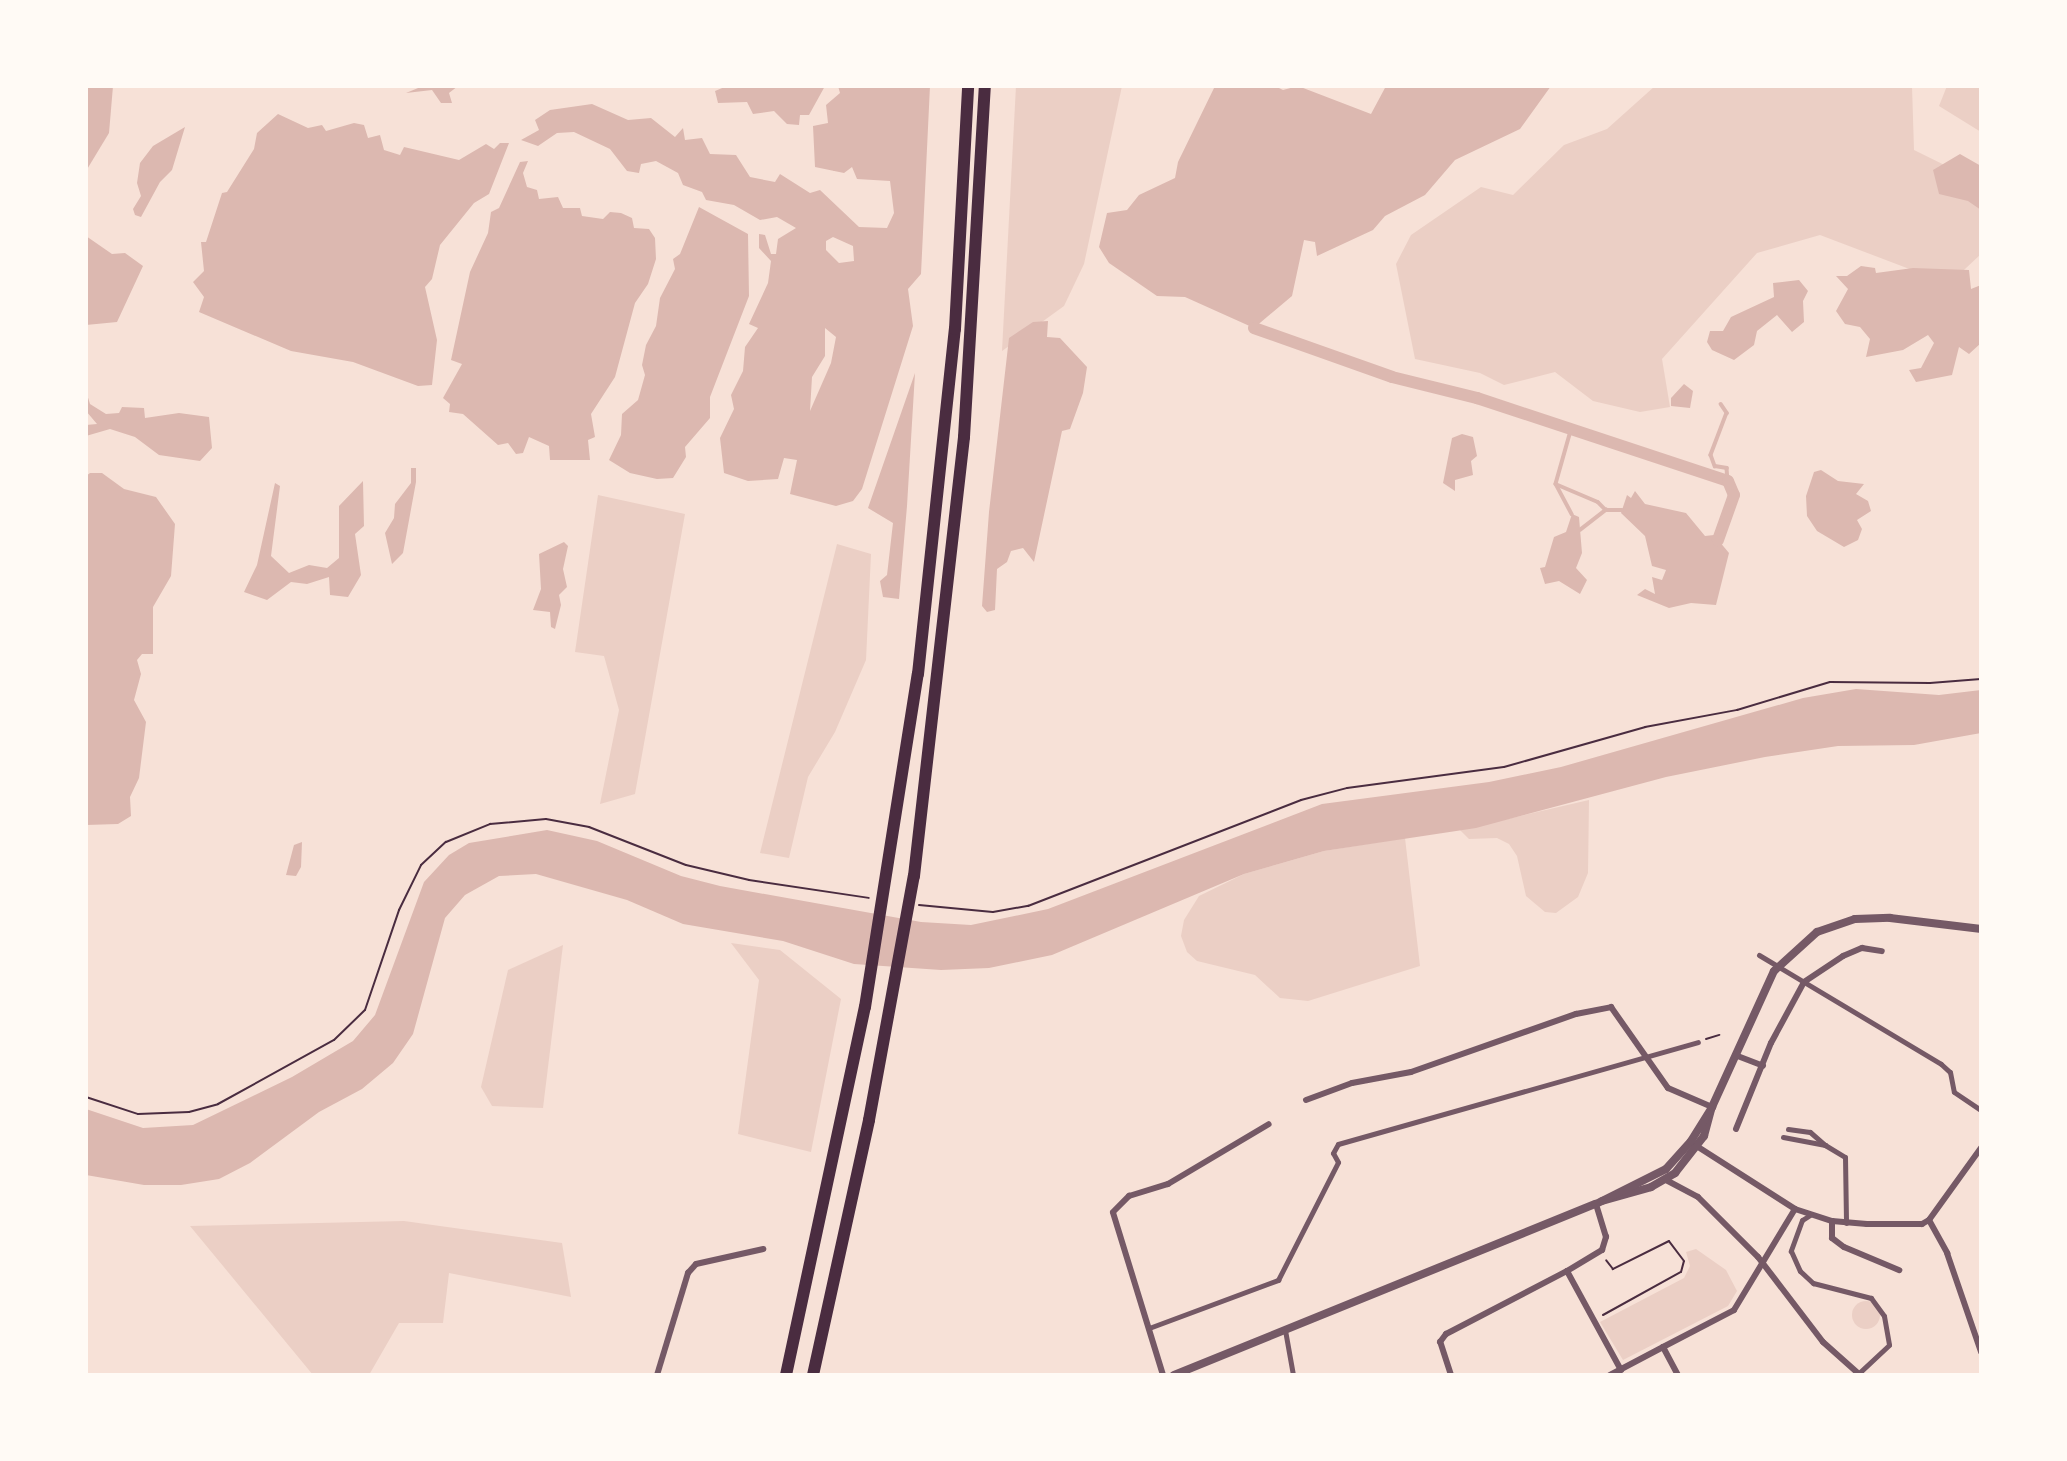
<!DOCTYPE html>
<style>
body{margin:0}
#map{position:relative;width:2067px;height:1461px;overflow:hidden;background:#f7e1d7;font-family:Poppins,sans-serif}
div>[style]{position:absolute}
.green>*{inset:0;background:#ebcfc5}
.round{border-radius:50%}
.water>*{inset:0;background:#dcb8b0}
.stream>*{height:3.5px;margin:-1.75px;padding:0 1.75px;transform-origin:1.75px;border-radius:1.75px;background:#dcb8b0}
.canal>*{height:12px;margin:-6px;padding:0 6px;transform-origin:6px;border-radius:6px;background:#dcb8b0}
.path>*{height:2px;margin:-1px;padding:0 1px;transform-origin:1px;border-radius:1px;background:#4a2c40}
.pedestrian>*{height:5px;margin:-2.5px;padding:0 2.5px;transform-origin:2.5px;border-radius:2.5px;background:#755966}
.minor>*{height:6px;margin:-3px;padding:0 3px;transform-origin:3px;border-radius:3px;background:#755966}
.tertiary>*{height:8px;margin:-4px;padding:0 4px;transform-origin:4px;border-radius:4px;background:#755966}
.motorway>*{height:12px;margin:-6px;padding:0 6px;transform-origin:6px;border-radius:6px;background:#4a2c40}
span{translate:-50% -50%;white-space:nowrap;text-align:center;line-height:1.15;-webkit-text-stroke:5px #fffaf5;paint-order:stroke}
.frame{position:absolute;inset:0;border:88px solid #fffaf5;pointer-events:none}
</style>
<div id="map">
<div class="green">
<div style="clip-path:polygon(1016px 86px,1122px 86px,1084px 264px,1064px 306px,1002px 351px)"></div>
<div style="clip-path:polygon(1655px 86px,1912px 86px,1914px 150px,1981px 183px,1981px 254px,1949px 284px,1820px 235px,1757px 253px,1662px 359px,1670px 407px,1640px 412px,1593px 401px,1555px 372px,1504px 385px,1480px 373px,1415px 359px,1396px 264px,1411px 235px,1481px 187px,1513px 195px,1564px 145px,1607px 129px)"></div>
<div style="clip-path:polygon(1947px 86px,1981px 86px,1981px 132px,1939px 106px)"></div>
<div style="clip-path:polygon(598px 495px,685px 514px,635px 794px,600px 804px,619px 710px,604px 656px,575px 652px)"></div>
<div style="clip-path:polygon(837px 544px,871px 554px,866px 660px,835px 732px,808px 777px,789px 858px,760px 853px)"></div>
<div style="clip-path:polygon(1589px 800px,1588px 873px,1578px 897px,1556px 913px,1545px 912px,1526px 896px,1517px 856px,1509px 844px,1497px 838px,1469px 839px,1460px 830px)"></div>
<div style="clip-path:polygon(1405px 838px,1420px 966px,1308px 1001px,1280px 998px,1255px 975px,1197px 961px,1187px 952px,1181px 936px,1184px 920px,1199px 896px,1244px 874px,1324px 851px)"></div>
<div style="clip-path:polygon(731px 943px,780px 950px,841px 999px,811px 1152px,738px 1134px,759px 980px)"></div>
<div style="clip-path:polygon(563px 945px,543px 1108px,492px 1106px,481px 1087px,508px 970px)"></div>
<div style="clip-path:polygon(404px 1221px,562px 1243px,571px 1297px,449px 1273px,443px 1323px,399px 1323px,369px 1375px,313px 1375px,190px 1226px)"></div>
<div style="clip-path:polygon(1696px 1249px,1726px 1270px,1737px 1291px,1728px 1306px,1623px 1360px,1600px 1322px,1684px 1278px,1690px 1266px,1686px 1252px)"></div>
<div class="round" style="left:1852px;top:1301px;width:28px;height:28px"></div>
</div>
<div class="water">
<div style="clip-path:polygon(86px 86px,113px 86px,109px 133px,86px 171px)"></div>
<div style="clip-path:polygon(423px 86px,458px 86px,449px 93px,452px 103px,441px 103px,432px 90px,406px 93px)"></div>
<div style="clip-path:polygon(727px 86px,825px 86px,809px 115px,800px 115px,799px 125px,787px 124px,774px 111px,753px 114px,747px 102px,718px 103px,715px 91px)"></div>
<div style="clip-path:polygon(evenodd,838px 86px,930px 86px,921px 274px,908px 289px,913px 326px,862px 489px,853px 501px,836px 506px,790px 494px,797px 460px,784px 458px,778px 479px,748px 481px,724px 473px,720px 438px,734px 409px,731px 395px,743px 371px,745px 347px,758px 328px,749px 324px,768px 283px,771px 261px,759px 248px,759px 234px,765px 235px,771px 254px,776px 254px,778px 239px,796px 228px,777px 217px,760px 220px,734px 205px,706px 200px,702px 192px,683px 185px,678px 173px,656px 161px,641px 164px,639px 173px,627px 171px,610px 149px,574px 132px,557px 133px,538px 146px,521px 140px,539px 130px,535px 120px,550px 110px,592px 104px,628px 120px,651px 118px,675px 137px,683px 128px,685px 140px,702px 138px,710px 154px,736px 155px,750px 177px,775px 182px,780px 174px,810px 193px,820px 190px,859px 227px,887px 228px,894px 213px,890px 181px,857px 179px,852px 167px,844px 173px,815px 167px,813px 126px,828px 123px,826px 105px,840px 93px,838px 86px,833px 237px,853px 246px,854px 261px,839px 263px,826px 250px,826px 241px,833px 237px,838px 86px,825px 328px,836px 337px,831px 363px,810px 411px,812px 377px,825px 356px,825px 328px)"></div>
<div style="clip-path:polygon(1215px 86px,1275px 86px,1283px 90px,1298px 86px,1371px 114px,1386px 86px,1551px 86px,1520px 129px,1455px 160px,1425px 195px,1385px 216px,1373px 230px,1317px 256px,1315px 242px,1304px 240px,1292px 296px,1254px 328px,1185px 297px,1157px 296px,1109px 263px,1099px 247px,1107px 213px,1127px 210px,1139px 195px,1175px 178px,1178px 162px)"></div>
<div style="clip-path:polygon(278px 114px,308px 128px,322px 125px,326px 131px,354px 123px,364px 125px,368px 138px,380px 135px,384px 150px,400px 155px,404px 147px,459px 160px,486px 144px,494px 149px,500px 143px,509px 143px,489px 194px,474px 203px,440px 245px,432px 279px,425px 287px,437px 340px,432px 385px,418px 386px,353px 362px,291px 351px,199px 312px,204px 297px,193px 282px,204px 271px,201px 242px,206px 242px,222px 193px,227px 192px,254px 149px,257px 133px)"></div>
<div style="clip-path:polygon(185px 127px,172px 170px,160px 182px,141px 217px,135px 215px,133px 209px,141px 196px,137px 183px,140px 163px,153px 146px)"></div>
<div style="clip-path:polygon(1960px 154px,1981px 166px,1981px 210px,1968px 201px,1939px 194px,1933px 170px)"></div>
<div style="clip-path:polygon(528px 161px,523px 173px,527px 187px,537px 190px,539px 199px,558px 197px,563px 208px,580px 208px,582px 216px,603px 219px,610px 212px,621px 213px,632px 218px,634px 228px,649px 229px,655px 238px,656px 259px,648px 284px,635px 303px,615px 377px,591px 414px,595px 437px,588px 440px,590px 460px,550px 460px,549px 446px,529px 437px,523px 453px,516px 454px,508px 443px,498px 445px,463px 414px,449px 412px,450px 404px,443px 398px,462px 364px,451px 360px,470px 272px,488px 233px,491px 212px,499px 208px,520px 162px)"></div>
<div style="clip-path:polygon(699px 207px,748px 234px,749px 296px,710px 397px,710px 418px,685px 447px,686px 457px,673px 478px,657px 479px,630px 473px,609px 460px,621px 435px,622px 414px,638px 400px,645px 375px,642px 365px,646px 345px,656px 326px,660px 298px,675px 269px,673px 259px,680px 254px)"></div>
<div style="clip-path:polygon(86px 236px,112px 254px,125px 253px,143px 266px,117px 322px,86px 325px)"></div>
<div style="clip-path:polygon(1861px 266px,1875px 268px,1876px 273px,1913px 268px,1969px 270px,1971px 289px,1981px 285px,1981px 343px,1969px 354px,1959px 347px,1952px 375px,1916px 382px,1909px 370px,1921px 368px,1934px 343px,1928px 335px,1903px 350px,1866px 357px,1870px 339px,1860px 327px,1845px 324px,1836px 311px,1848px 289px,1836px 276px,1847px 276px)"></div>
<div style="clip-path:polygon(1799px 280px,1808px 291px,1803px 301px,1804px 322px,1792px 332px,1777px 315px,1757px 331px,1754px 345px,1734px 360px,1712px 350px,1707px 342px,1710px 331px,1723px 331px,1731px 317px,1774px 297px,1773px 283px)"></div>
<div style="clip-path:polygon(1048px 321px,1047px 337px,1060px 338px,1087px 367px,1083px 393px,1070px 429px,1062px 431px,1034px 562px,1023px 548px,1011px 551px,1007px 562px,997px 569px,995px 610px,987px 612px,982px 606px,989px 512px,1009px 338px,1033px 322px)"></div>
<div style="clip-path:polygon(915px 373px,907px 506px,899px 599px,883px 597px,880px 581px,887px 575px,893px 523px,868px 508px)"></div>
<div style="clip-path:polygon(1684px 384px,1693px 391px,1690px 408px,1671px 406px,1671px 398px)"></div>
<div style="clip-path:polygon(86px 391px,90px 404px,106px 414px,119px 413px,122px 407px,144px 408px,145px 418px,179px 413px,209px 417px,212px 448px,200px 461px,159px 455px,135px 437px,110px 429px,86px 436px,86px 425px,97px 424px,86px 411px)"></div>
<div style="clip-path:polygon(1462px 434px,1473px 437px,1477px 456px,1471px 461px,1473px 475px,1455px 480px,1455px 491px,1443px 483px,1452px 438px)"></div>
<div style="clip-path:polygon(411px 468px,416px 468px,416px 482px,403px 553px,392px 564px,385px 533px,394px 518px,395px 504px,411px 483px)"></div>
<div style="clip-path:polygon(1821px 470px,1838px 481px,1864px 484px,1856px 494px,1868px 501px,1871px 511px,1857px 520px,1862px 529px,1858px 540px,1844px 547px,1817px 531px,1807px 516px,1806px 496px,1814px 472px)"></div>
<div style="clip-path:polygon(90px 473px,102px 473px,124px 489px,156px 497px,175px 524px,171px 576px,153px 607px,153px 654px,142px 654px,137px 660px,141px 674px,134px 700px,146px 722px,139px 778px,130px 797px,131px 816px,118px 824px,86px 825px,86px 476px)"></div>
<div style="clip-path:polygon(363px 481px,364px 526px,355px 534px,361px 575px,348px 597px,330px 595px,329px 577px,307px 584px,291px 582px,267px 600px,244px 592px,257px 565px,275px 483px,280px 486px,271px 556px,289px 573px,309px 565px,327px 568px,339px 558px,339px 506px)"></div>
<div style="clip-path:polygon(1635px 491px,1645px 504px,1686px 513px,1705px 536px,1714px 535px,1729px 553px,1716px 605px,1691px 603px,1669px 608px,1637px 595px,1645px 589px,1655px 594px,1652px 577px,1662px 580px,1666px 570px,1652px 566px,1645px 536px,1621px 513px,1627px 495px,1631px 498px)"></div>
<div style="clip-path:polygon(1572px 514px,1579px 517px,1582px 553px,1576px 568px,1587px 580px,1580px 594px,1559px 581px,1545px 584px,1540px 568px,1545px 567px,1554px 537px,1566px 532px)"></div>
<div style="clip-path:polygon(564px 542px,568px 546px,563px 569px,567px 587px,559px 595px,561px 605px,555px 629px,551px 627px,550px 612px,533px 610px,541px 589px,539px 554px)"></div>
<div style="clip-path:polygon(1856px 689px,1939px 695px,1981px 690px,1981px 733px,1914px 745px,1838px 746px,1765px 757px,1666px 777px,1476px 828px,1324px 851px,1244px 874px,1052px 955px,989px 968px,941px 970px,854px 964px,783px 941px,683px 924px,627px 900px,536px 874px,499px 876px,465px 895px,445px 918px,413px 1034px,393px 1063px,362px 1089px,319px 1112px,250px 1163px,219px 1179px,181px 1185px,144px 1185px,86px 1175px,86px 1109px,143px 1128px,193px 1125px,292px 1077px,353px 1041px,375px 1015px,424px 882px,449px 855px,469px 843px,547px 830px,597px 841px,681px 876px,720px 886px,921px 922px,971px 925px,1048px 909px,1322px 804px,1489px 782px,1561px 767px,1803px 698px)"></div>
<div style="clip-path:polygon(302px 842px,301px 867px,296px 876px,286px 875px,294px 845px)"></div>
</div>
<div class="stream">
<div style="left:1721px;top:404px;width:11px;rotate:56deg"></div>
<div style="left:1727px;top:413px;width:45px;rotate:110.9deg"></div>
<div style="left:1711px;top:455px;width:12px;rotate:70deg"></div>
<div style="left:1715px;top:466px;width:12px;rotate:9deg"></div>
<div style="left:1727px;top:468px;width:13px;rotate:86deg"></div>
<div style="left:1571px;top:431px;width:55px;rotate:105.8deg"></div>
<div style="left:1556px;top:484px;width:34px;rotate:62deg"></div>
<div style="left:1558px;top:485px;width:43px;rotate:23deg"></div>
<div style="left:1598px;top:502px;width:11px;rotate:45deg"></div>
<div style="left:1580px;top:530px;width:33px;rotate:-38deg"></div>
<div style="left:1606px;top:510px;width:16px"></div>
</div>
<div class="canal">
<div style="left:1254px;top:328px;width:146px;rotate:19.5deg"></div>
<div style="left:1392px;top:377px;width:88px;rotate:13.9deg"></div>
<div style="left:1477px;top:398px;width:264px;rotate:18.3deg"></div>
<div style="left:1728px;top:481px;width:15px;rotate:67deg"></div>
<div style="left:1734px;top:495px;width:48px;rotate:109.6deg"></div>
</div>
<div class="path">
<div style="left:919px;top:905px;width:74px;rotate:5.4deg"></div>
<div style="left:993px;top:912px;width:36px;rotate:-10deg"></div>
<div style="left:1028px;top:906px;width:293px;rotate:-21.2deg"></div>
<div style="left:1301px;top:800px;width:48px;rotate:-14.6deg"></div>
<div style="left:1347px;top:788px;width:158px;rotate:-7.6deg"></div>
<div style="left:1504px;top:767px;width:147px;rotate:-15.8deg"></div>
<div style="left:1645px;top:727px;width:94px;rotate:-10.5deg"></div>
<div style="left:1737px;top:710px;width:97px;rotate:-16.8deg"></div>
<div style="left:1830px;top:682px;width:100px;rotate:0.6deg"></div>
<div style="left:1930px;top:683px;width:51px;rotate:-4.5deg"></div>
<div style="left:1706px;top:1039px;width:14px;rotate:-17deg"></div>
<div style="left:86px;top:1097px;width:55px;rotate:18.1deg"></div>
<div style="left:138px;top:1114px;width:51px;rotate:-2.2deg"></div>
<div style="left:189px;top:1112px;width:30px;rotate:-15deg"></div>
<div style="left:218px;top:1104px;width:132px;rotate:-28.9deg"></div>
<div style="left:334px;top:1040px;width:43px;rotate:-44.1deg"></div>
<div style="left:365px;top:1010px;width:106px;rotate:-71.2deg"></div>
<div style="left:399px;top:910px;width:50px;rotate:-63.9deg"></div>
<div style="left:421px;top:865px;width:34px;rotate:-43deg"></div>
<div style="left:446px;top:842px;width:48px;rotate:-22.2deg"></div>
<div style="left:490px;top:824px;width:56px;rotate:-5.1deg"></div>
<div style="left:546px;top:819px;width:44px;rotate:10.5deg"></div>
<div style="left:589px;top:827px;width:104px;rotate:21.4deg"></div>
<div style="left:686px;top:865px;width:65px;rotate:13.4deg"></div>
<div style="left:749px;top:880px;width:121px;rotate:8.5deg"></div>
<div style="left:1603px;top:1315px;width:89px;rotate:-28.9deg"></div>
<div style="left:1681px;top:1272px;width:11px;rotate:-75deg"></div>
<div style="left:1684px;top:1261px;width:25px;rotate:-127deg"></div>
<div style="left:1669px;top:1241px;width:63px;rotate:153.4deg"></div>
<div style="left:1613px;top:1269px;width:11px;rotate:-128deg"></div>
</div>
<div class="pedestrian">
<div style="left:1759px;top:955px;width:212px;rotate:30.9deg"></div>
<div style="left:1941px;top:1064px;width:12px;rotate:42deg"></div>
<div style="left:1950px;top:1072px;width:20px;rotate:79deg"></div>
<div style="left:1954px;top:1092px;width:32px;rotate:34deg"></div>
<div style="left:1788px;top:1129px;width:22px;rotate:8deg"></div>
<div style="left:1810px;top:1132px;width:20px;rotate:41deg"></div>
<div style="left:1783px;top:1137px;width:43px;rotate:10.8deg"></div>
<div style="left:1825px;top:1145px;width:23px;rotate:31deg"></div>
<div style="left:1845px;top:1157px;width:66px;rotate:89.1deg"></div>
<div style="left:1810px;top:1215px;width:9px;rotate:148deg"></div>
<div style="left:1802px;top:1220px;width:33px;rotate:110deg"></div>
<div style="left:1791px;top:1251px;width:22px;rotate:66deg"></div>
<div style="left:1800px;top:1271px;width:18px;rotate:43deg"></div>
<div style="left:1813px;top:1283px;width:60px;rotate:14.5deg"></div>
<div style="left:1871px;top:1298px;width:22px;rotate:54deg"></div>
<div style="left:1884px;top:1316px;width:29px;rotate:80deg"></div>
<div style="left:1889px;top:1345px;width:42px;rotate:136.9deg"></div>
<div style="left:1149px;top:1328px;width:138px;rotate:-20.4deg"></div>
<div style="left:1278px;top:1280px;width:132px;rotate:-63deg"></div>
<div style="left:1338px;top:1162px;width:10px;rotate:-119deg"></div>
<div style="left:1333px;top:1153px;width:10px;rotate:-61deg"></div>
<div style="left:1338px;top:1144px;width:374px;rotate:-15.8deg"></div>
<div style="left:1285px;top:1330px;width:46px;rotate:79.9deg"></div>
</div>
<div class="minor">
<div style="left:1735px;top:1055px;width:30px;rotate:21deg"></div>
<div style="left:1306px;top:1100px;width:49px;rotate:-20.3deg"></div>
<div style="left:1352px;top:1083px;width:60px;rotate:-10.6deg"></div>
<div style="left:1411px;top:1072px;width:175px;rotate:-19.4deg"></div>
<div style="left:1576px;top:1014px;width:36px;rotate:-11deg"></div>
<div style="left:1611px;top:1007px;width:99px;rotate:54.9deg"></div>
<div style="left:1668px;top:1088px;width:48px;rotate:23.4deg"></div>
<div style="left:1736px;top:1129px;width:93px;rotate:-67.9deg"></div>
<div style="left:1771px;top:1043px;width:69px;rotate:-61.6deg"></div>
<div style="left:1804px;top:982px;width:47px;rotate:-33.7deg"></div>
<div style="left:1843px;top:956px;width:21px;rotate:-23deg"></div>
<div style="left:1862px;top:948px;width:20px;rotate:9deg"></div>
<div style="left:1695px;top:1145px;width:119px;rotate:32.6deg"></div>
<div style="left:1795px;top:1209px;width:39px;rotate:18deg"></div>
<div style="left:1832px;top:1221px;width:35px;rotate:5deg"></div>
<div style="left:1867px;top:1224px;width:55px"></div>
<div style="left:1922px;top:1224px;width:8px;rotate:-30deg"></div>
<div style="left:1929px;top:1220px;width:89px;rotate:-54.2deg"></div>
<div style="left:1666px;top:1180px;width:36px;rotate:28deg"></div>
<div style="left:1698px;top:1197px;width:85px;rotate:45deg"></div>
<div style="left:1758px;top:1257px;width:107px;rotate:52.6deg"></div>
<div style="left:1823px;top:1342px;width:50px;rotate:41.7deg"></div>
<div style="left:1929px;top:1220px;width:38px;rotate:61deg"></div>
<div style="left:1947px;top:1253px;width:105px;rotate:71deg"></div>
<div style="left:1832px;top:1221px;width:17px;rotate:90deg"></div>
<div style="left:1832px;top:1238px;width:15px;rotate:37deg"></div>
<div style="left:1844px;top:1247px;width:60px;rotate:22.7deg"></div>
<div style="left:1567px;top:1271px;width:41px;rotate:-31deg"></div>
<div style="left:1602px;top:1250px;width:14px;rotate:-73deg"></div>
<div style="left:1606px;top:1237px;width:34px;rotate:-107deg"></div>
<div style="left:1663px;top:1347px;width:80px;rotate:-27.5deg"></div>
<div style="left:1734px;top:1310px;width:118px;rotate:-58.9deg"></div>
<div style="left:657px;top:1375px;width:107px;rotate:-73.1deg"></div>
<div style="left:688px;top:1273px;width:12px;rotate:-48deg"></div>
<div style="left:696px;top:1264px;width:69px;rotate:-12.6deg"></div>
<div style="left:1163px;top:1375px;width:170px;rotate:-107.1deg"></div>
<div style="left:1113px;top:1212px;width:23px;rotate:-45deg"></div>
<div style="left:1129px;top:1196px;width:41px;rotate:-17.1deg"></div>
<div style="left:1168px;top:1184px;width:117px;rotate:-30.7deg"></div>
<div style="left:1451px;top:1375px;width:35px;rotate:-108deg"></div>
<div style="left:1440px;top:1342px;width:10px;rotate:-53deg"></div>
<div style="left:1446px;top:1334px;width:136px;rotate:-27.5deg"></div>
<div style="left:1567px;top:1271px;width:113px;rotate:61.4deg"></div>
<div style="left:1610px;top:1375px;width:60px;rotate:-27.8deg"></div>
<div style="left:1663px;top:1347px;width:32px;rotate:62deg"></div>
</div>
<div class="tertiary">
<div style="left:1602px;top:1201px;width:51px;rotate:-15.9deg"></div>
<div style="left:1651px;top:1187px;width:28px;rotate:-30deg"></div>
<div style="left:1675px;top:1173px;width:47px;rotate:-51.9deg"></div>
<div style="left:1704px;top:1136px;width:30px;rotate:-75deg"></div>
<div style="left:1174px;top:1375px;width:455px;rotate:-22.1deg"></div>
<div style="left:1596px;top:1204px;width:78px;rotate:-26.6deg"></div>
<div style="left:1666px;top:1169px;width:38px;rotate:-48deg"></div>
<div style="left:1691px;top:1141px;width:40px;rotate:-58deg"></div>
<div style="left:1712px;top:1107px;width:149px;rotate:-65.5deg"></div>
<div style="left:1774px;top:971px;width:58px;rotate:-42.2deg"></div>
<div style="left:1817px;top:932px;width:40px;rotate:-18.9deg"></div>
<div style="left:1855px;top:919px;width:35px;rotate:-2deg"></div>
<div style="left:1890px;top:918px;width:92px;rotate:6.9deg"></div>
</div>
<div class="motorway">
<div style="left:786px;top:1375px;width:376px;rotate:-77.9deg"></div>
<div style="left:865px;top:1007px;width:337px;rotate:-81deg"></div>
<div style="left:918px;top:674px;width:347px;rotate:-83.9deg"></div>
<div style="left:955px;top:329px;width:243px;rotate:-86.9deg"></div>
<div style="left:813px;top:1375px;width:261px;rotate:-77.6deg"></div>
<div style="left:869px;top:1120px;width:248px;rotate:-79.6deg"></div>
<div style="left:914px;top:876px;width:442px;rotate:-83.5deg"></div>
<div style="left:964px;top:437px;width:352px;rotate:-86.6deg"></div>
</div>
<div class="frame"></div>
</div>
